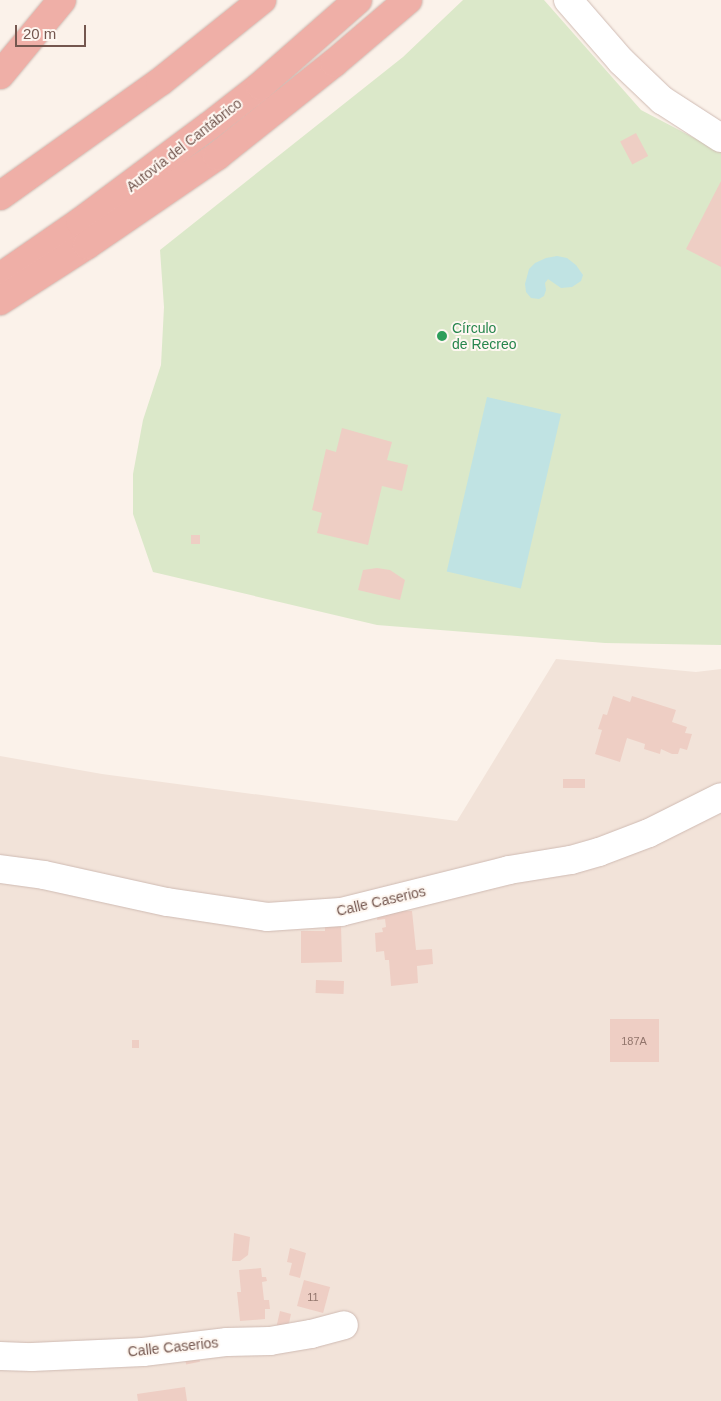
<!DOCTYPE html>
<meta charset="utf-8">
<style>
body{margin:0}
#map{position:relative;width:721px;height:1401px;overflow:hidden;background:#fbf2ea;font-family:Arial,sans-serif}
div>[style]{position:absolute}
.residential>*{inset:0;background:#f2e3d9}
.green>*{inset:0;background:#dbe8c9}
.water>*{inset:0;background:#c0e3e3;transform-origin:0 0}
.building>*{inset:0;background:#eecec4;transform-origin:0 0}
.roads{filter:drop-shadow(0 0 1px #cfbbb3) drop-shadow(0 0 1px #cfbbb3)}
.minor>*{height:28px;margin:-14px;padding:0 14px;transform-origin:14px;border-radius:14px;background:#fff}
.highway>*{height:28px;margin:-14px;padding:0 14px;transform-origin:14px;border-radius:14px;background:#efafa7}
.dots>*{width:14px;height:14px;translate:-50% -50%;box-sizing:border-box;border:2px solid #fef7f1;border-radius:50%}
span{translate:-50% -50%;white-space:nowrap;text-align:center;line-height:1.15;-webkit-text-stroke:4px #fef7f1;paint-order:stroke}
.number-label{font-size:11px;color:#92756c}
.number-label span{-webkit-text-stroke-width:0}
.street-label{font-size:14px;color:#74574f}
.leisure-label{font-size:14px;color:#27864d}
.left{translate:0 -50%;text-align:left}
.scale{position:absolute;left:15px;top:25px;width:71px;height:22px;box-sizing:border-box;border:2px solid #74574f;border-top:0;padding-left:6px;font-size:15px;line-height:18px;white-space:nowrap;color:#74574f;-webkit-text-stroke:4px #fef7f1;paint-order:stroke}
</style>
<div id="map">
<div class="residential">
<div style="clip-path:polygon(556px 659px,696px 672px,721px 669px,721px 1401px,0 1401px,0 756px,102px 774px,457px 821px)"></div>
</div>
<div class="green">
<div style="clip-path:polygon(463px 0,544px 0,641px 110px,721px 152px,721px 645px,605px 643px,377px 625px,153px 572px,133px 514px,133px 474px,143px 420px,161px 365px,164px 307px,160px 250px,403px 57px)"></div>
</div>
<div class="water">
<div style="clip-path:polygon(557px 256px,567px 258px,576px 265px,583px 275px,581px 281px,572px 287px,561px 288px,548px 279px,545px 283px,546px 290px,544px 296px,539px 299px,531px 298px,526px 292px,525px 284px,529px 269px,535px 263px,546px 258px)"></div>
<div style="left:487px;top:397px;width:76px;height:179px;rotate:13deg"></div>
</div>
<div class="building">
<div style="left:636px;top:133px;width:26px;height:18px;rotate:62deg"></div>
<div style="clip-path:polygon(721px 181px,721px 267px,686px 249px)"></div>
<div style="clip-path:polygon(342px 428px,392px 442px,387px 460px,408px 465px,402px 491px,382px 486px,368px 545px,317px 533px,322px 513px,312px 510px,326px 449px,336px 452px)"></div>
<div style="left:191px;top:535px;width:9px;height:9px"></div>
<div style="clip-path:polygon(377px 568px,390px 570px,405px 580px,400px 600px,358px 590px,363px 570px)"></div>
<div style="clip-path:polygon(613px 696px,630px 702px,632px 696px,676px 710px,672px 722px,687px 727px,685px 733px,692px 734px,687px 750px,680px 748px,678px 754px,672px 754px,661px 749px,660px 754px,644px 749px,645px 744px,627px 738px,620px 762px,595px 754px,602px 730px,598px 729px,603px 714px,607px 715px)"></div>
<div style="left:585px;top:779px;width:9px;height:22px;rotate:90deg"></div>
<div style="clip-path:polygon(378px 911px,412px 911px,416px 950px,432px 949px,433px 964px,417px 966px,418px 983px,391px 986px,389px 960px,385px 960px,384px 951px,376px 952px,375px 933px,383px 932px,382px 928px,386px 927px,385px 919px,377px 920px)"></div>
<div style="clip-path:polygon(325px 925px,341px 925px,342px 962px,301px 963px,301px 931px,325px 931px)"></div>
<div style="left:316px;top:980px;width:28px;height:13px;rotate:2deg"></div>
<div style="left:610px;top:1019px;width:49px;height:43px"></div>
<div style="left:139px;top:1040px;width:8px;height:7px;rotate:90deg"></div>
<div style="clip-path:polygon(234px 1233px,250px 1237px,248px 1255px,240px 1261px,232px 1261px)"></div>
<div style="clip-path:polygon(290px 1248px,306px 1253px,300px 1278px,289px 1275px,292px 1263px,287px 1262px)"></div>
<div style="clip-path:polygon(261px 1268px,262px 1277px,266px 1277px,267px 1281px,262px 1282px,264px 1300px,269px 1300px,270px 1309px,265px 1309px,265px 1319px,240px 1321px,237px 1292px,241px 1292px,239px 1270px)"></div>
<div style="left:304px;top:1280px;width:27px;height:27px;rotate:15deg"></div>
<div style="clip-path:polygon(280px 1311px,291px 1314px,287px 1332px,275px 1333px)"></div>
<div style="left:198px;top:1352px;width:10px;height:14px;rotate:79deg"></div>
<div style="clip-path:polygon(185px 1387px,187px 1401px,138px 1401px,137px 1394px)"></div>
</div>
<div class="roads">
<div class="minor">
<div style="left:568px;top:0;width:81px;rotate:49deg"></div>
<div style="left:621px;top:61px;width:57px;rotate:43.6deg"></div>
<div style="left:662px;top:100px;width:70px;rotate:32.8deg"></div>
<div style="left:0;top:869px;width:44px;rotate:7.8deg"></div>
<div style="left:44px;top:875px;width:126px;rotate:12.4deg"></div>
<div style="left:167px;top:902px;width:101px;rotate:8.5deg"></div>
<div style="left:267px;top:917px;width:74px;rotate:-3.9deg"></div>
<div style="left:341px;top:912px;width:173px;rotate:-14deg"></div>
<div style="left:509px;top:870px;width:63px;rotate:-9.2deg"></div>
<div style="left:571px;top:860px;width:29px;rotate:-16deg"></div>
<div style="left:599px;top:852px;width:53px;rotate:-20.8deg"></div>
<div style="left:649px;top:833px;width:80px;rotate:-26.6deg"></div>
<div style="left:0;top:1356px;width:32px;rotate:2deg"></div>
<div style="left:32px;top:1357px;width:111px;rotate:-2.6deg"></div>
<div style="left:143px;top:1352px;width:85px;rotate:-6.8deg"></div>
<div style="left:227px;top:1342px;width:43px;rotate:-1.3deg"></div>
<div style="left:270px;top:1341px;width:42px;rotate:-9.7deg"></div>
<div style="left:311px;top:1334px;width:34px;rotate:-15deg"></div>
</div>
<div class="highway">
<div style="left:0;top:75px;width:97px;rotate:-50.4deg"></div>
<div style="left:0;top:196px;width:196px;rotate:-35.5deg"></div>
<div style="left:160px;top:82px;width:131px;rotate:-38.8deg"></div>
<div style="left:0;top:277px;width:97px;rotate:-34.5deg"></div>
<div style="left:80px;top:222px;width:161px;rotate:-36.7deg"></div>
<div style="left:209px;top:126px;width:65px;rotate:-38.1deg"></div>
<div style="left:260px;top:86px;width:130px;rotate:-41.3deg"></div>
<div style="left:0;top:301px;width:103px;rotate:-32.8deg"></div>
<div style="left:87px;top:245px;width:158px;rotate:-34.4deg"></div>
<div style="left:217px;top:156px;width:149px;rotate:-38.5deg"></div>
<div style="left:334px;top:63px;width:97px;rotate:-40.4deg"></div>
</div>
</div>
<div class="dots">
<div style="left:442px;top:336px;background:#2e9e5b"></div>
</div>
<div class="number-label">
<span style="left:634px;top:1041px">187A</span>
<span style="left:313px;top:1297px">11</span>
</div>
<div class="street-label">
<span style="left:184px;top:145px;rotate:-38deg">Autovía del Cantábrico</span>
<span style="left:381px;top:901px;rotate:-13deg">Calle Caserios</span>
<span style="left:173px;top:1347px;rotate:-6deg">Calle Caserios</span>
</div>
<div class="leisure-label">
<span class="left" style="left:452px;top:336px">Círculo<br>de Recreo</span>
</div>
<div class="scale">20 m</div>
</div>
